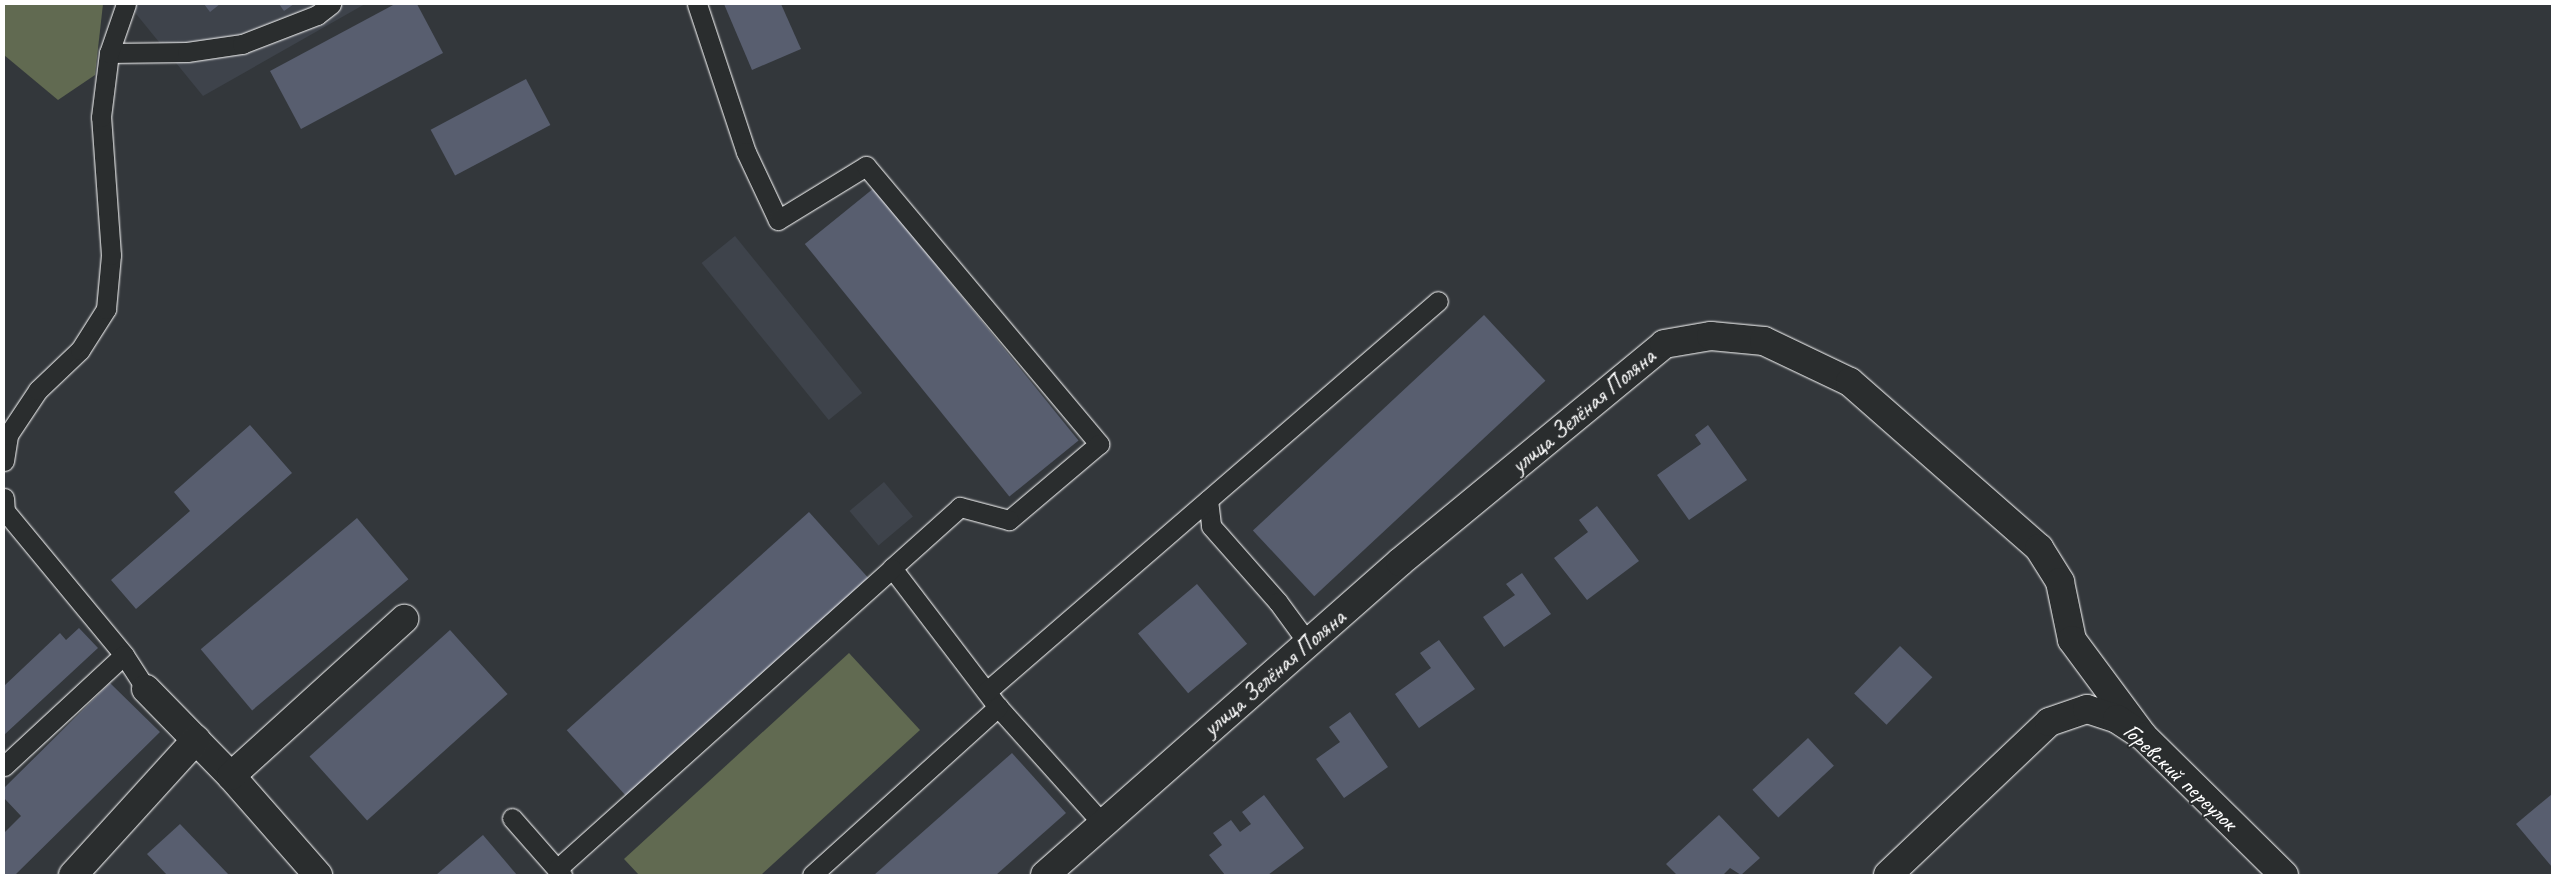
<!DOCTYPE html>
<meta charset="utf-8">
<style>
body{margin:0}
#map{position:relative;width:2556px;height:879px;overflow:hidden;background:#33373b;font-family:Caveat,sans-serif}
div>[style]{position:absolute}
.built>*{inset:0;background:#3e434b;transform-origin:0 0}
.green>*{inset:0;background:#616a51}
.building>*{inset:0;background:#585e6f;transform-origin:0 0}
.roads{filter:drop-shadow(0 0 1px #fff) drop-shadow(0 0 1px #fff)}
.service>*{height:19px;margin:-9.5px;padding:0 9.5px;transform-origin:9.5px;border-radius:9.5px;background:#2a2d2e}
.minor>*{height:28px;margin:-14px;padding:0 14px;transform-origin:14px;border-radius:14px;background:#2a2d2e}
span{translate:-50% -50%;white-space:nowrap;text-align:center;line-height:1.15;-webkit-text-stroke:4px #2a2d2e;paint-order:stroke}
.street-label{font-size:24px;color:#fff}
.frame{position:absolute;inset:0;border:5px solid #fff;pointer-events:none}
</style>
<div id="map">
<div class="built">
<div style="clip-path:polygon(128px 4px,365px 4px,203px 96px)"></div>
<div style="left:735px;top:236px;width:202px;height:43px;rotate:51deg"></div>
<div style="left:884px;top:482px;width:45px;height:45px;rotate:50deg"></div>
</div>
<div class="green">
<div style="clip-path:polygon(4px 4px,103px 4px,95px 75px,58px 100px,4px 55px)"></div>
<div style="clip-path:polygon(849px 653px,920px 730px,761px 875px,639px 875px,624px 859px)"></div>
</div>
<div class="building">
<div style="clip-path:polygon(204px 4px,220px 4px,210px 12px)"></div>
<div style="clip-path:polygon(279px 4px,294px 4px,284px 11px)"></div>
<div style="clip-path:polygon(395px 4px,417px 4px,443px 53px,301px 129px,270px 71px)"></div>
<div style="clip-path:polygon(724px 4px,781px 4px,801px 49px,752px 70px)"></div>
<div style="left:526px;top:79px;width:52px;height:108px;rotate:62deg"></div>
<div style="left:874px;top:188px;width:325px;height:89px;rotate:51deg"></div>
<div style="left:1484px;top:315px;width:90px;height:316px;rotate:47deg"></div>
<div style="clip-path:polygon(250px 425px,292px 473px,136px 609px,111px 580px,190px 511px,174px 492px)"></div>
<div style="clip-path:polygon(1708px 425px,1747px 480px,1689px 520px,1657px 475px,1701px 444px,1695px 435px)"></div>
<div style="clip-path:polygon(1597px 506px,1639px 561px,1587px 600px,1554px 558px,1588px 532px,1579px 520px)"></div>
<div style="left:809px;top:512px;width:90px;height:326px;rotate:48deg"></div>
<div style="left:357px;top:518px;width:80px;height:204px;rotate:50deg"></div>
<div style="clip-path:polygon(1522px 573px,1551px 614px,1504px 647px,1483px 617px,1515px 595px,1506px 584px)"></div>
<div style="left:1197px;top:584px;width:78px;height:77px;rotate:50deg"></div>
<div style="clip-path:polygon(79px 628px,98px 648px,4px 735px,4px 686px,60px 633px,66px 640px)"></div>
<div style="left:450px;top:630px;width:86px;height:189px;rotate:48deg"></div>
<div style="clip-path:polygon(1439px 640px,1475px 689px,1419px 728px,1395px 694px,1431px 668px,1420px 653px)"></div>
<div style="left:1900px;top:646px;width:45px;height:66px;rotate:44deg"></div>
<div style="clip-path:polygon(110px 683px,160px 732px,15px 875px,4px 875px,4px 833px,21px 816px,4px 798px,4px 788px)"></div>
<div style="clip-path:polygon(1350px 712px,1388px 767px,1344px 798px,1316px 759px,1340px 742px,1329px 727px)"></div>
<div style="left:1808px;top:738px;width:38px;height:76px;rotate:47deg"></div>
<div style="clip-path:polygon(1012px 753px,1066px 813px,996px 875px,874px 875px)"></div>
<div style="clip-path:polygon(2552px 794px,2552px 867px,2516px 824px)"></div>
<div style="clip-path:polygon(1264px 795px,1304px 848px,1268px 875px,1225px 875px,1209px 855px,1222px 845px,1213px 833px,1231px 820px,1240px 832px,1251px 824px,1242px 812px)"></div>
<div style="clip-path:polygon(1719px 815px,1760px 858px,1741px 875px,1730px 868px,1723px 875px,1677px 875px,1666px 864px)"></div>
<div style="clip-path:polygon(180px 824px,229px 875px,167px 875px,147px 854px)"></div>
<div style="clip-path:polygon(483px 835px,517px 875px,436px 875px)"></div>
</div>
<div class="roads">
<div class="service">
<div style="left:697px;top:4px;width:156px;rotate:71.7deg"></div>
<div style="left:746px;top:152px;width:75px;rotate:64.8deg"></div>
<div style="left:778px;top:220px;width:103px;rotate:-31.5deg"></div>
<div style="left:866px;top:166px;width:363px;rotate:50deg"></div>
<div style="left:1099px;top:444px;width:118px;rotate:139.8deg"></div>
<div style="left:1009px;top:520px;width:51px;rotate:-165.1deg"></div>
<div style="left:960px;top:507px;width:91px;rotate:138.1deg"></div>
<div style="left:892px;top:568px;width:175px;rotate:52.7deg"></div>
<div style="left:998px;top:707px;width:157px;rotate:48.1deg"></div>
<div style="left:109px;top:53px;width:78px;rotate:-0.7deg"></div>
<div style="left:187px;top:52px;width:56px;rotate:-8.3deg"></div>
<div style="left:242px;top:44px;width:80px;rotate:-21.1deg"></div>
<div style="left:317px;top:15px;width:18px;rotate:-38deg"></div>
<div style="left:4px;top:461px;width:26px;rotate:-81deg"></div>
<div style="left:8px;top:435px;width:54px;rotate:-56.3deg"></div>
<div style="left:38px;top:390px;width:58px;rotate:-43.6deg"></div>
<div style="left:80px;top:350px;width:49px;rotate:-57.6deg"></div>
<div style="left:106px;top:309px;width:54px;rotate:-84.7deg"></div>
<div style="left:111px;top:255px;width:138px;rotate:-94.1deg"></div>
<div style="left:101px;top:117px;width:64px;rotate:-82.9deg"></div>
<div style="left:109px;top:53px;width:52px;rotate:-70.9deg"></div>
<div style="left:4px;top:498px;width:13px;rotate:86deg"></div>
<div style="left:5px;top:511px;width:187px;rotate:50.4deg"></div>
<div style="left:124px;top:655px;width:40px;rotate:57.1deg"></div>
<div style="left:1208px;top:500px;width:26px;rotate:83deg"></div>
<div style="left:1211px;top:526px;width:101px;rotate:48.6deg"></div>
<div style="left:1278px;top:602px;width:51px;rotate:53.8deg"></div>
<div style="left:987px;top:691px;width:596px;rotate:-40.85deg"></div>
<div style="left:4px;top:766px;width:163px;rotate:-42.8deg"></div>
<div style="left:512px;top:818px;width:76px;rotate:48.7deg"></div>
<div style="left:557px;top:869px;width:450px;rotate:-41.9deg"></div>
<div style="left:812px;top:875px;width:251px;rotate:-42.1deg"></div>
</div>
<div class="minor">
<div style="left:146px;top:689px;width:122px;rotate:45.7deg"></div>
<div style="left:231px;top:776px;width:132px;rotate:48.7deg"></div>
<div style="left:231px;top:776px;width:234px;rotate:-42.2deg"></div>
<div style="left:73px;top:875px;width:183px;rotate:-47.7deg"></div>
<div style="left:1045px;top:875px;width:473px;rotate:-41.4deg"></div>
<div style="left:1400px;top:562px;width:342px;rotate:-39.5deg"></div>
<div style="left:1664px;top:344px;width:48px;rotate:-9.7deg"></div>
<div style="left:1711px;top:336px;width:53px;rotate:5.4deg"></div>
<div style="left:1764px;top:341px;width:95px;rotate:25.5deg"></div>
<div style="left:1850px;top:382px;width:252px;rotate:41.3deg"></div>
<div style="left:2039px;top:548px;width:40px;rotate:58deg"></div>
<div style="left:2060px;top:582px;width:59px;rotate:78.3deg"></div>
<div style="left:2072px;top:640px;width:119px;rotate:53.5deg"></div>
<div style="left:1888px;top:875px;width:222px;rotate:-43.5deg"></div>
<div style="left:2049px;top:722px;width:40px;rotate:-18.9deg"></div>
<div style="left:2087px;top:709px;width:32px;rotate:18deg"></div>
<div style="left:2117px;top:719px;width:31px;rotate:33deg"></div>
<div style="left:2143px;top:736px;width:198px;rotate:44.6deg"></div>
</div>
</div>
<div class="street-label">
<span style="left:1583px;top:411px;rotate:-40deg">улица Зелёная Поляна</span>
<span style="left:1274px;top:673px;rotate:-41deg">улица Зелёная Поляна</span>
<span style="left:2180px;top:777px;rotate:43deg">Горевский переулок</span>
</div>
<div class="frame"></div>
</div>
